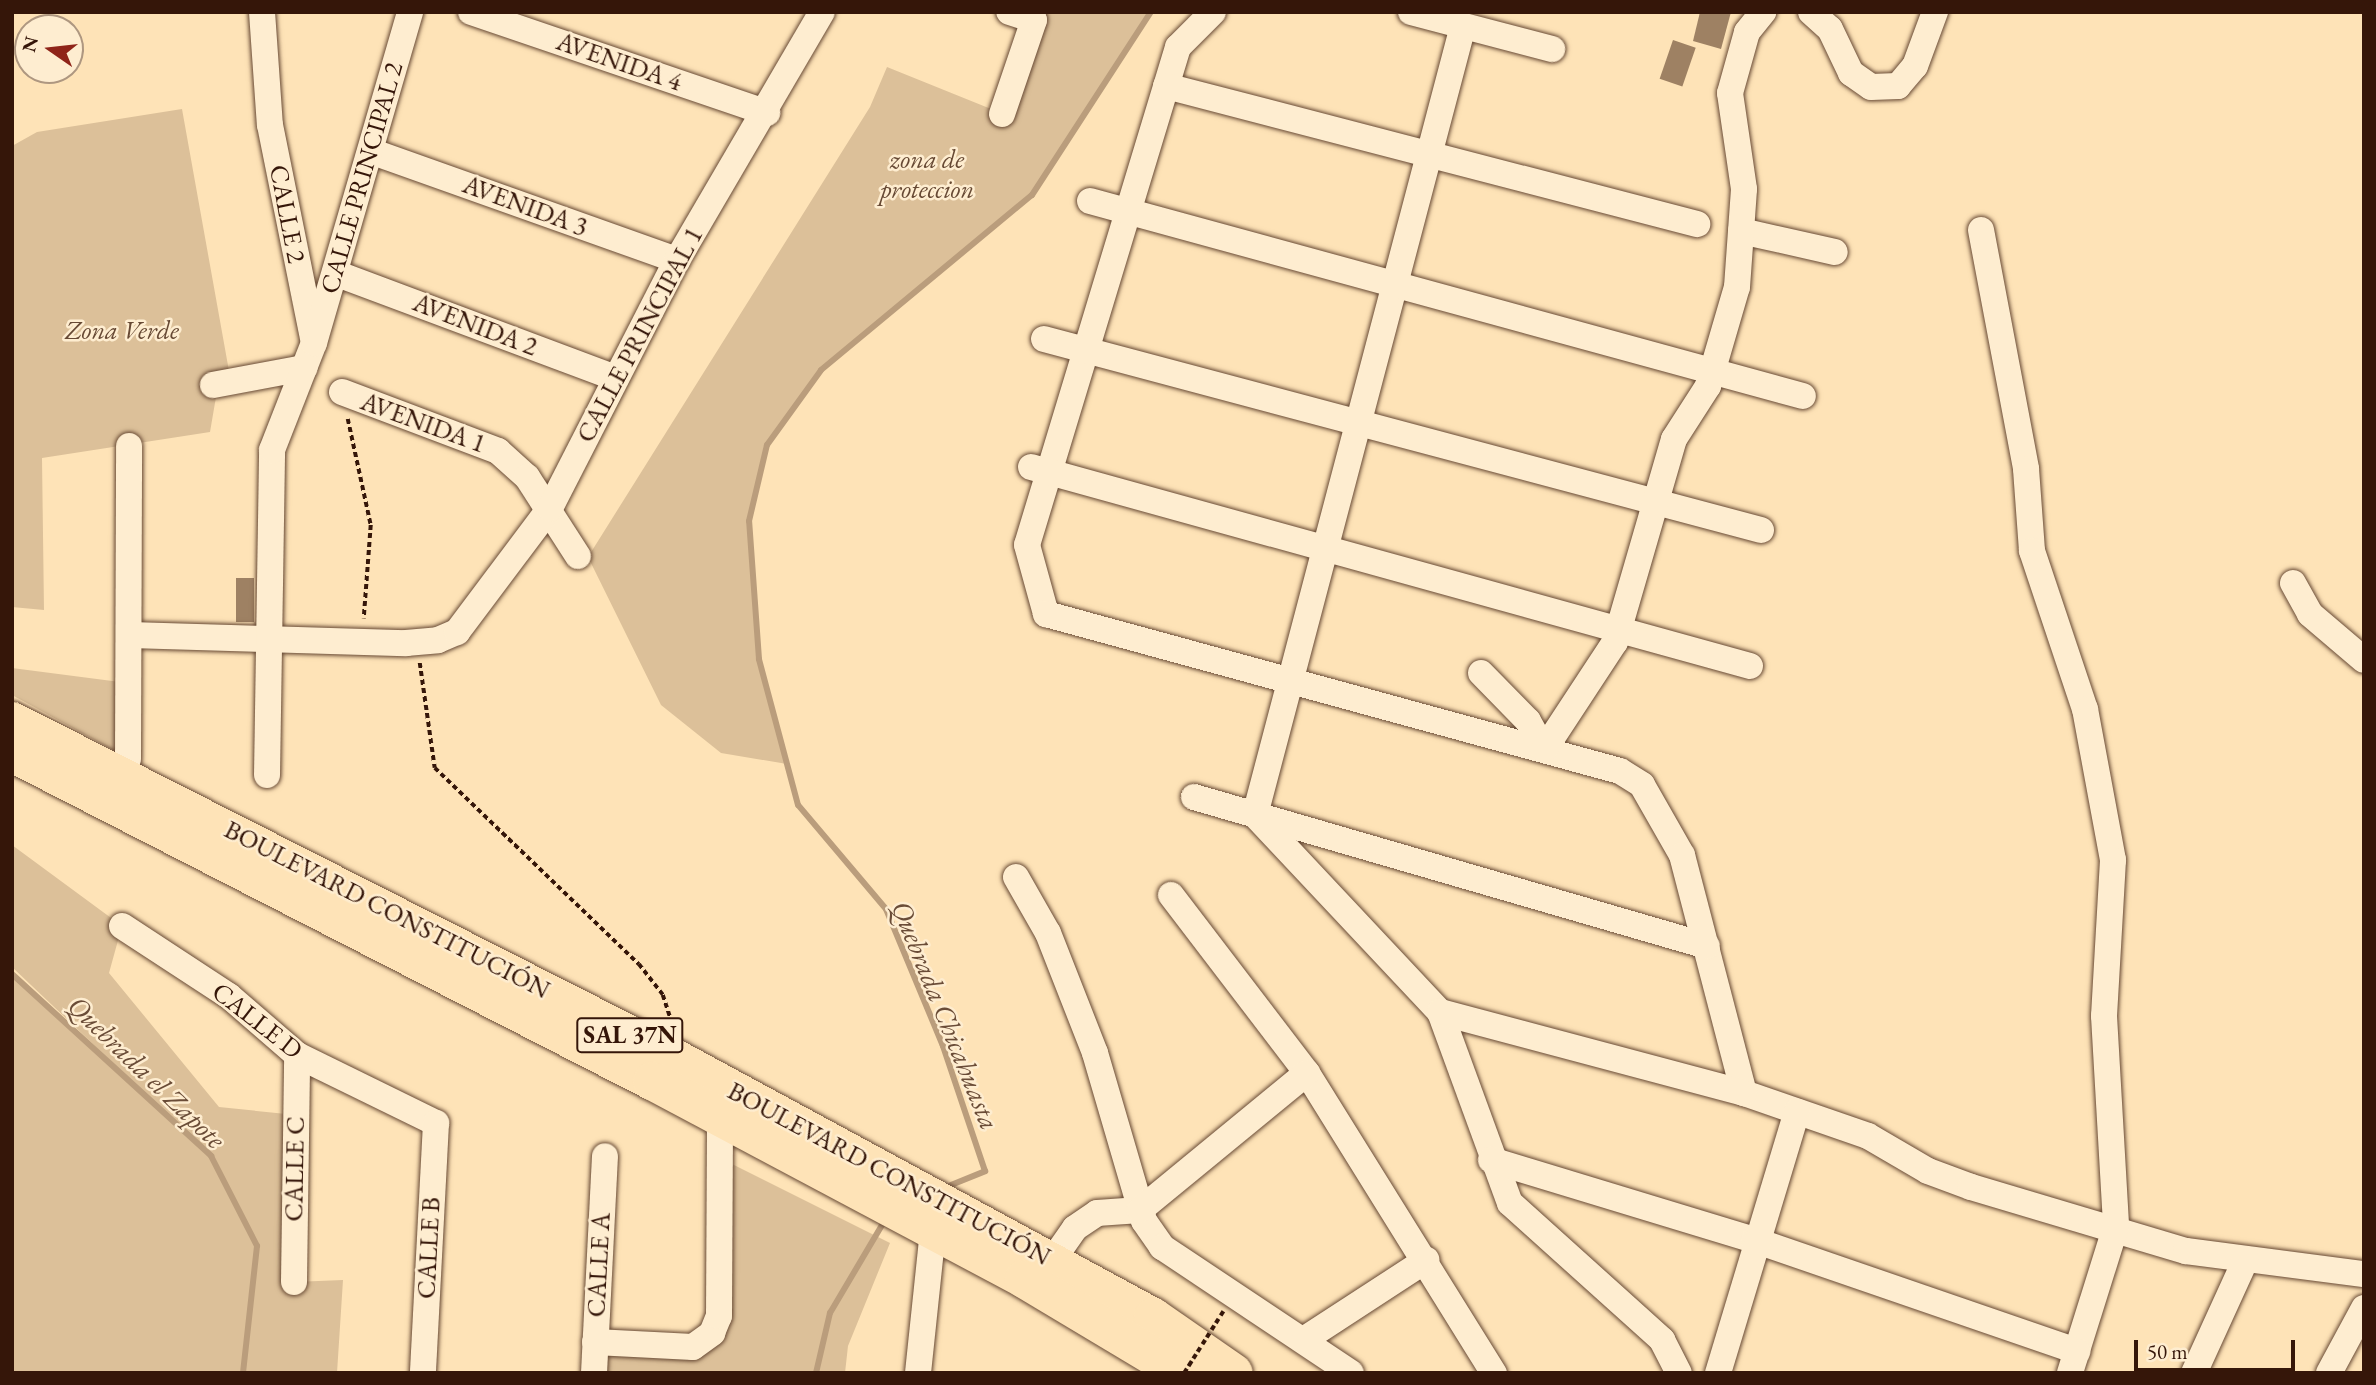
<!DOCTYPE html>
<meta charset="utf-8">
<style>
body{margin:0}
#map{position:relative;width:2376px;height:1385px;overflow:hidden;background:#fee3b7;font-family:"EB Garamond",serif}
div>[style]{position:absolute}
.green>*{inset:0;background:#dcc099}
.stream>*{height:6px;margin:-3px;padding:0 3px;transform-origin:3px;border-radius:3px;background:#ba9d7c}
.building>*{inset:0;background:#9e8163;transform-origin:0 0}
.path>*{height:3.5px;margin-top:-1.75px;transform-origin:0;background:repeating-linear-gradient(90deg,#351609 0 5px,transparent 0 8.5px)}
.roads{filter:drop-shadow(0 0 2px #674934) drop-shadow(0 0 2px #674934)}
.minor>*{height:26px;margin:-13px;padding:0 13px;transform-origin:13px;border-radius:13px;background:#feedd0}
.highway>*{height:38px;margin:-19px;padding:0 19px;transform-origin:19px;border-radius:19px;background:#fee3b7}
.path-bridge>*{height:3.5px;margin-top:-1.75px;transform-origin:0;background:repeating-linear-gradient(90deg,#351609 0 5px,transparent 0 8.5px)}
span{translate:-50% -50%;white-space:nowrap;text-align:center;line-height:1.15;-webkit-text-stroke:5px #feedd0;paint-order:stroke}
.shield-label span{padding:2px 5px;background:#feedd0;border:2px solid;border-radius:5px;-webkit-text-stroke-width:0}
.shield-label{font-size:24px;color:#351609;font-weight:700}
.street-label{font-size:26px;color:#351609}
.park-label{font-size:26px;color:#674934;font-style:italic}
.water-label{font-size:28px;color:#6a4c37;font-style:italic}
.frame{position:absolute;inset:0;border:14px solid #351609;pointer-events:none}
.north{position:absolute;left:14px;top:14px;width:70px;height:70px;box-sizing:border-box;background:#feedd0;border:2px solid #ae9780;border-radius:50%;rotate:284deg;font-size:19px;font-weight:700;line-height:28px;text-align:center;color:#351609}
.north::after{content:'';display:block;margin:auto;width:24px;height:32px;background:#8f2418;clip-path:polygon(50% 0,100% 100%,50% 72%,0 100%)}
.scale{position:absolute;left:2134px;top:1340px;width:161px;height:32px;box-sizing:border-box;border:4px solid #351609;border-top:0;padding-left:9px;font-size:21px;line-height:24px;white-space:nowrap;color:#351609;-webkit-text-stroke:5px #feedd0;paint-order:stroke}
</style>
<div id="map">
<div class="green">
<div style="clip-path:polygon(1037px 12px,1151px 12px,1032px 195px,821px 370px,767px 445px,749px 521px,759px 659px,787px 764px,721px 753px,661px 705px,588px 557px,870px 107px,887px 67px,1001px 113px)"></div>
<div style="clip-path:polygon(182px 109px,229px 371px,216px 397px,210px 432px,42px 458px,44px 610px,12px 607px,12px 146px,37px 132px)"></div>
<div style="clip-path:polygon(12px 668px,120px 682px,117px 752px,12px 695px)"></div>
<div style="clip-path:polygon(12px 845px,122px 926px,109px 973px,219px 1107px,296px 1115px,294px 1282px,343px 1280px,337px 1373px,12px 1373px,12px 977px,209px 1157px,236px 1208px,211px 1156px,12px 967px)"></div>
<div style="clip-path:polygon(720px 1158px,890px 1243px,848px 1346px,845px 1373px,594px 1373px,595px 1342px,712px 1333px)"></div>
</div>
<div class="stream">
<div style="left:12px;top:974px;width:270px;rotate:42.4deg"></div>
<div style="left:211px;top:1156px;width:101px;rotate:62.9deg"></div>
<div style="left:257px;top:1246px;width:128px;rotate:96.3deg"></div>
<div style="left:951px;top:1185px;width:37px;rotate:-22deg"></div>
<div style="left:985px;top:1171px;width:132px;rotate:-108.6deg"></div>
<div style="left:943px;top:1046px;width:148px;rotate:-112.6deg"></div>
<div style="left:886px;top:909px;width:136px;rotate:-130.2deg"></div>
<div style="left:798px;top:805px;width:151px;rotate:-105deg"></div>
<div style="left:759px;top:659px;width:138px;rotate:-94.1deg"></div>
<div style="left:749px;top:521px;width:78px;rotate:-76.7deg"></div>
<div style="left:767px;top:445px;width:92px;rotate:-54.2deg"></div>
<div style="left:821px;top:370px;width:274px;rotate:-39.7deg"></div>
<div style="left:1032px;top:195px;width:218px;rotate:-57deg"></div>
<div style="left:816px;top:1373px;width:62px;rotate:-76.9deg"></div>
<div style="left:830px;top:1313px;width:108px;rotate:-59.4deg"></div>
</div>
<div class="building">
<div style="clip-path:polygon(1700px 12px,1731px 12px,1721px 49px,1693px 41px)"></div>
<div style="left:1673px;top:40px;width:24px;height:41px;rotate:19deg"></div>
<div style="left:236px;top:578px;width:18px;height:44px"></div>
</div>
<div class="path">
<div style="left:348px;top:419px;width:108px;rotate:77.8deg"></div>
<div style="left:371px;top:525px;width:94px;rotate:94.3deg"></div>
<div style="left:420px;top:663px;width:106px;rotate:81.9deg"></div>
<div style="left:435px;top:768px;width:283px;rotate:43.9deg"></div>
<div style="left:639px;top:964px;width:39px;rotate:52deg"></div>
<div style="left:663px;top:995px;width:29px;rotate:72deg"></div>
</div>
<div class="roads">
<div class="minor">
<div style="left:262px;top:12px;width:113px;rotate:86deg"></div>
<div style="left:270px;top:125px;width:217px;rotate:78.6deg"></div>
<div style="left:471px;top:12px;width:313px;rotate:18.8deg"></div>
<div style="left:1213px;top:12px;width:49px;rotate:135deg"></div>
<div style="left:1178px;top:47px;width:520px;rotate:106.87deg"></div>
<div style="left:1027px;top:545px;width:72px;rotate:74.6deg"></div>
<div style="left:1046px;top:614px;width:595px;rotate:15.3deg"></div>
<div style="left:1620px;top:771px;width:26px;rotate:32deg"></div>
<div style="left:1642px;top:785px;width:81px;rotate:60.3deg"></div>
<div style="left:1682px;top:855px;width:246px;rotate:75.4deg"></div>
<div style="left:1744px;top:1093px;width:131px;rotate:19.1deg"></div>
<div style="left:1868px;top:1136px;width:69px;rotate:30.3deg"></div>
<div style="left:1928px;top:1171px;width:46px;rotate:20.4deg"></div>
<div style="left:1971px;top:1187px;width:224px;rotate:16.6deg"></div>
<div style="left:2186px;top:1251px;width:179px;rotate:7.4deg"></div>
<div style="left:1411px;top:12px;width:146px;rotate:14.7deg"></div>
<div style="left:1811px;top:12px;width:25px;rotate:42deg"></div>
<div style="left:1830px;top:29px;width:49px;rotate:64.5deg"></div>
<div style="left:1851px;top:73px;width:24px;rotate:35deg"></div>
<div style="left:1871px;top:87px;width:27px;rotate:-2deg"></div>
<div style="left:1898px;top:86px;width:26px;rotate:-50deg"></div>
<div style="left:1915px;top:66px;width:58px;rotate:-69.7deg"></div>
<div style="left:1463px;top:26px;width:816px;rotate:104.77deg"></div>
<div style="left:1255px;top:815px;width:270px;rotate:46.8deg"></div>
<div style="left:1440px;top:1012px;width:203px;rotate:69.9deg"></div>
<div style="left:1510px;top:1203px;width:205px;rotate:42deg"></div>
<div style="left:1662px;top:1340px;width:37px;rotate:63deg"></div>
<div style="left:1166px;top:86px;width:549px;rotate:14.57deg"></div>
<div style="left:1002px;top:114px;width:99px;rotate:-71.2deg"></div>
<div style="left:1034px;top:20px;width:26px;rotate:-162deg"></div>
<div style="left:373px;top:152px;width:323px;rotate:19.6deg"></div>
<div style="left:1090px;top:201px;width:739px;rotate:15.3deg"></div>
<div style="left:1981px;top:230px;width:243px;rotate:79.3deg"></div>
<div style="left:2026px;top:469px;width:82px;rotate:85.8deg"></div>
<div style="left:2032px;top:551px;width:167px;rotate:71.5deg"></div>
<div style="left:2085px;top:709px;width:154px;rotate:79.5deg"></div>
<div style="left:2113px;top:860px;width:156px;rotate:93.3deg"></div>
<div style="left:2104px;top:1016px;width:210px;rotate:86.7deg"></div>
<div style="left:2116px;top:1226px;width:154px;rotate:107.4deg"></div>
<div style="left:1741px;top:231px;width:96px;rotate:12.6deg"></div>
<div style="left:335px;top:273px;width:300px;rotate:20.5deg"></div>
<div style="left:1044px;top:339px;width:742px;rotate:14.92deg"></div>
<div style="left:213px;top:385px;width:93px;rotate:-10.6deg"></div>
<div style="left:342px;top:392px;width:167px;rotate:20.7deg"></div>
<div style="left:498px;top:451px;width:39px;rotate:42deg"></div>
<div style="left:527px;top:477px;width:94px;rotate:57.2deg"></div>
<div style="left:1031px;top:467px;width:746px;rotate:15.47deg"></div>
<div style="left:2293px;top:583px;width:35px;rotate:61deg"></div>
<div style="left:2310px;top:614px;width:71px;rotate:40.4deg"></div>
<div style="left:130px;top:635px;width:276px;rotate:1.7deg"></div>
<div style="left:406px;top:643px;width:32px;rotate:-5deg"></div>
<div style="left:438px;top:640px;width:21px;rotate:-23deg"></div>
<div style="left:457px;top:632px;width:155px;rotate:-53.1deg"></div>
<div style="left:550px;top:508px;width:279px;rotate:-62.9deg"></div>
<div style="left:677px;top:260px;width:287px;rotate:-59.7deg"></div>
<div style="left:1481px;top:673px;width:67px;rotate:45.6deg"></div>
<div style="left:1528px;top:721px;width:33px;rotate:61deg"></div>
<div style="left:1544px;top:750px;width:129px;rotate:-56.7deg"></div>
<div style="left:1615px;top:642px;width:211px;rotate:-73.8deg"></div>
<div style="left:1674px;top:439px;width:63px;rotate:-57.3deg"></div>
<div style="left:1708px;top:386px;width:103px;rotate:-73.7deg"></div>
<div style="left:1737px;top:287px;width:98px;rotate:-85.9deg"></div>
<div style="left:1744px;top:189px;width:97px;rotate:-98.3deg"></div>
<div style="left:1730px;top:93px;width:63px;rotate:-74.4deg"></div>
<div style="left:1747px;top:32px;width:26px;rotate:-51deg"></div>
<div style="left:128px;top:759px;width:313px;rotate:-89.8deg"></div>
<div style="left:267px;top:775px;width:325px;rotate:-89.1deg"></div>
<div style="left:272px;top:450px;width:115px;rotate:-68.6deg"></div>
<div style="left:314px;top:343px;width:345px;rotate:-73.8deg"></div>
<div style="left:1194px;top:797px;width:534px;rotate:16.2deg"></div>
<div style="left:1016px;top:877px;width:64px;rotate:60.3deg"></div>
<div style="left:1048px;top:933px;width:129px;rotate:68.6deg"></div>
<div style="left:1095px;top:1053px;width:175px;rotate:73.7deg"></div>
<div style="left:1144px;top:1221px;width:32px;rotate:55deg"></div>
<div style="left:1162px;top:1247px;width:227px;rotate:33.7deg"></div>
<div style="left:1171px;top:895px;width:224px;rotate:52.6deg"></div>
<div style="left:1307px;top:1073px;width:354px;rotate:58.1deg"></div>
<div style="left:122px;top:926px;width:128px;rotate:33.2deg"></div>
<div style="left:229px;top:996px;width:90px;rotate:40.9deg"></div>
<div style="left:297px;top:1055px;width:155px;rotate:26.1deg"></div>
<div style="left:436px;top:1123px;width:250px;rotate:93deg"></div>
<div style="left:1440px;top:1012px;width:315px;rotate:14.9deg"></div>
<div style="left:1491px;top:1160px;width:275px;rotate:16.9deg"></div>
<div style="left:1754px;top:1240px;width:342px;rotate:19deg"></div>
<div style="left:1052px;top:1261px;width:40px;rotate:-55.1deg"></div>
<div style="left:1075px;top:1228px;width:27px;rotate:-34deg"></div>
<div style="left:1097px;top:1213px;width:43px;rotate:-4deg"></div>
<div style="left:1140px;top:1210px;width:216px;rotate:-39.4deg"></div>
<div style="left:294px;top:1282px;width:227px;rotate:-89.2deg"></div>
<div style="left:1305px;top:1339px;width:145px;rotate:-33.1deg"></div>
<div style="left:595px;top:1342px;width:98px;rotate:2.9deg"></div>
<div style="left:693px;top:1347px;width:24px;rotate:-36deg"></div>
<div style="left:712px;top:1333px;width:18px;rotate:-68deg"></div>
<div style="left:719px;top:1316px;width:199px;rotate:-89.7deg"></div>
<div style="left:594px;top:1373px;width:217px;rotate:-87.1deg"></div>
<div style="left:918px;top:1373px;width:144px;rotate:-84deg"></div>
<div style="left:1718px;top:1373px;width:273px;rotate:-73.2deg"></div>
<div style="left:2194px;top:1373px;width:125px;rotate:-65.5deg"></div>
<div style="left:2329px;top:1373px;width:74px;rotate:-61.7deg"></div>
</div>
<div class="highway">
<div style="left:12px;top:721px;width:724px;rotate:26.92deg"></div>
<div style="left:658px;top:1049px;width:563px;rotate:28.43deg"></div>
<div style="left:1153px;top:1317px;width:98px;rotate:34.7deg"></div>
<div style="left:12px;top:753px;width:719px;rotate:27.14deg"></div>
<div style="left:652px;top:1081px;width:421px;rotate:28deg"></div>
<div style="left:1024px;top:1279px;width:183px;rotate:30.9deg"></div>
</div>
</div>
<div class="path-bridge">
<div style="left:1184px;top:1373px;width:75px;rotate:-57.6deg"></div>
</div>
<div class="shield-label">
<span style="left:630px;top:1035px">SAL 37N</span>
</div>
<div class="street-label">
<span style="left:619px;top:62px;rotate:19deg">AVENIDA 4</span>
<span style="left:362px;top:178px;rotate:-74deg">CALLE PRINCIPAL 2</span>
<span style="left:525px;top:206px;rotate:20deg">AVENIDA 3</span>
<span style="left:287px;top:214px;rotate:79deg">CALLE 2</span>
<span style="left:475px;top:325px;rotate:21deg">AVENIDA 2</span>
<span style="left:640px;top:335px;rotate:-62deg">CALLE PRINCIPAL 1</span>
<span style="left:423px;top:423px;rotate:20deg">AVENIDA 1</span>
<span style="left:387px;top:910px;rotate:27deg">BOULEVARD CONSTITUCIÓN</span>
<span style="left:257px;top:1021px;rotate:38deg">CALLE D</span>
<span style="left:295px;top:1169px;rotate:-89deg">CALLE C</span>
<span style="left:889px;top:1174px;rotate:28deg">BOULEVARD CONSTITUCIÓN</span>
<span style="left:429px;top:1248px;rotate:-87deg">CALLE B</span>
<span style="left:599px;top:1265px;rotate:-87deg">CALLE A</span>
</div>
<div class="park-label">
<span style="left:927px;top:175px">zona de<br>proteccion</span>
<span style="left:122px;top:331px">Zona Verde</span>
</div>
<div class="water-label">
<span style="left:946px;top:1015px;rotate:68deg">Quebrada Chicahuasta</span>
<span style="left:147px;top:1072px;rotate:44deg">Quebrada el Zapote</span>
</div>
<div class="frame"></div>
<div class="north">N</div>
<div class="scale">50 m</div>
</div>
